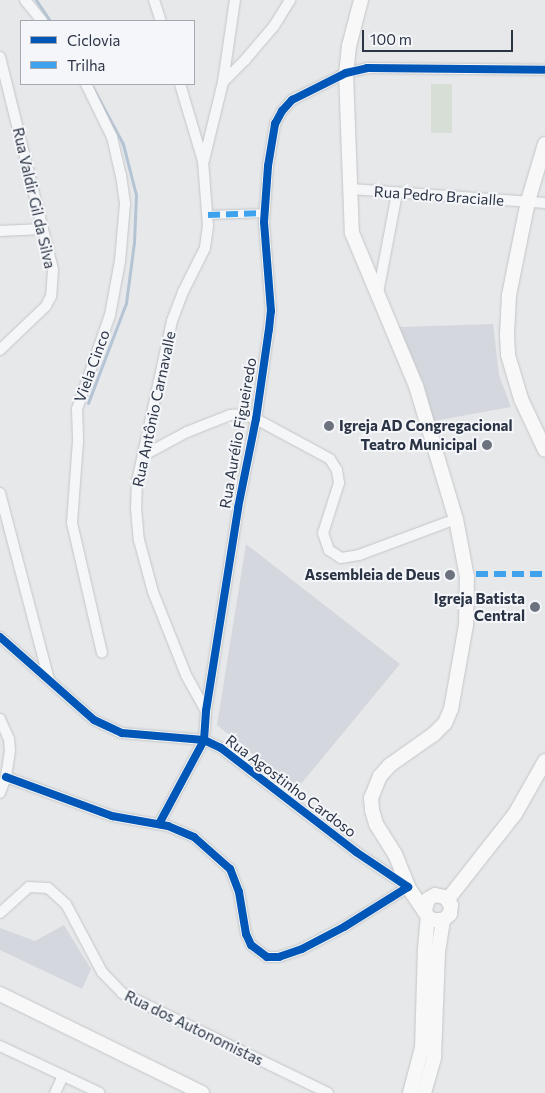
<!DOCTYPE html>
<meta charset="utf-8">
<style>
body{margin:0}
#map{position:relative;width:545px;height:1093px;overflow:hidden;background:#e6e8ea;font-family:Commissioner,sans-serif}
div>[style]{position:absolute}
.built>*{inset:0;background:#d4d7dd}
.green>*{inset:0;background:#d6ded6;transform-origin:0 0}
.stream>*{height:3px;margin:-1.5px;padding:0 1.5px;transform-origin:1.5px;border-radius:1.5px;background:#b4c4d5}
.roads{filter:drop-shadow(0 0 1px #c4c6c8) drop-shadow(0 0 1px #c4c6c8)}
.pedestrian>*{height:8px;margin:-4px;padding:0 4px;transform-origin:4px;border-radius:4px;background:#f5f6f7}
.minor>*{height:10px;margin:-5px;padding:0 5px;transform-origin:5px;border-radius:5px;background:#f5f6f7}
.secondary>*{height:14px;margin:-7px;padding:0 7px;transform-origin:7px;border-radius:7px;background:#f8f8f8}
.quiet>*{height:6px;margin-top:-3px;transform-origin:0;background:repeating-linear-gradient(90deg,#3ea3ec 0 12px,transparent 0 18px)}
.cycleway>*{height:8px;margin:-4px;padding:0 4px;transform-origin:4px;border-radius:4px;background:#0057b8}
.dots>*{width:14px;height:14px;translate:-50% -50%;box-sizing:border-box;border:2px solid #f4f6f9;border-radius:50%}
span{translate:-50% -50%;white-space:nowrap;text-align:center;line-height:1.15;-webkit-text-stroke:4px #f4f6f9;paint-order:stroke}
.street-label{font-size:15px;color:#2b3445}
.poi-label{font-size:15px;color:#2b3445;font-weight:700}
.left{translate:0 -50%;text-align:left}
.right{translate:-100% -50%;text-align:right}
.legend{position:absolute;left:20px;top:20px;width:175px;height:65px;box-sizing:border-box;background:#f4f6f9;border:1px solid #a4a8b1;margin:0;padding:6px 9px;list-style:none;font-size:15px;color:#2b3445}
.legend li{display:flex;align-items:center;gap:10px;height:25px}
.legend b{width:25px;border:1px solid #a4a8b1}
.scale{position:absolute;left:362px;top:30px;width:151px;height:22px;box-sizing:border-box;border:2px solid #2b3445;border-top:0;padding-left:6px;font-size:15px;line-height:18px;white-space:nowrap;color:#2b3445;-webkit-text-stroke:4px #f4f6f9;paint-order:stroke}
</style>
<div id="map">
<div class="built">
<div style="clip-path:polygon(493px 324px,499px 375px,511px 407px,433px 421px,424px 385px,399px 327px)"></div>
<div style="clip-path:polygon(246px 544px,400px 664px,296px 790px,217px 725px)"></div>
<div style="clip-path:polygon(64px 925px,91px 969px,82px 989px,0 950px,0 928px,35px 941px)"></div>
</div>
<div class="green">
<div style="left:431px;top:84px;width:21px;height:49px"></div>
</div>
<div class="stream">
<div style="left:36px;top:0;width:25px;rotate:56deg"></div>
<div style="left:88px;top:403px;width:107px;rotate:-69.2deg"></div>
<div style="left:126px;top:303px;width:62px;rotate:-82.5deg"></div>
<div style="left:134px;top:242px;width:47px;rotate:-87.6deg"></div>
<div style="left:136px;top:195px;width:53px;rotate:-104.3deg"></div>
<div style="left:123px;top:144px;width:64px;rotate:-118.2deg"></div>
</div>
<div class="roads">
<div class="pedestrian">
<div style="left:208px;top:215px;width:57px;rotate:-2deg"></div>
</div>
<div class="minor">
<div style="left:25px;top:0;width:27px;rotate:51deg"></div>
<div style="left:154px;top:0;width:22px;rotate:72deg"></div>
<div style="left:0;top:57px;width:219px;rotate:76deg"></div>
<div style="left:53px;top:270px;width:26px;rotate:94deg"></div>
<div style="left:51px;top:296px;width:11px;rotate:117deg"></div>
<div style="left:46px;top:306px;width:64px;rotate:136.3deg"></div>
<div style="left:223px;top:82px;width:31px;rotate:-45deg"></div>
<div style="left:245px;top:60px;width:45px;rotate:-49.5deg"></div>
<div style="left:274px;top:26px;width:31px;rotate:-58deg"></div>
<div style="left:86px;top:84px;width:59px;rotate:63.9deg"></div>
<div style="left:112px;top:137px;width:39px;rotate:77deg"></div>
<div style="left:121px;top:175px;width:29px;rotate:82deg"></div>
<div style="left:125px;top:204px;width:57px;rotate:95deg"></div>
<div style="left:120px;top:261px;width:55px;rotate:100.5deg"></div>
<div style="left:110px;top:315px;width:100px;rotate:109.3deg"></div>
<div style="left:77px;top:409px;width:32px;rotate:88deg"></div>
<div style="left:78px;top:441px;width:82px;rotate:94.2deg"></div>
<div style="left:72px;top:523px;width:133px;rotate:77deg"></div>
<div style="left:180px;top:84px;width:80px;rotate:73.4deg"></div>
<div style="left:203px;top:161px;width:65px;rotate:85.6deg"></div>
<div style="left:208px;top:226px;width:22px;rotate:98deg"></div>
<div style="left:205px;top:248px;width:49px;rotate:116.6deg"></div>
<div style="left:183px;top:292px;width:31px;rotate:111deg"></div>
<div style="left:172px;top:321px;width:164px;rotate:102.3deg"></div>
<div style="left:137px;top:481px;width:27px;rotate:92deg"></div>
<div style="left:136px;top:508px;width:32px;rotate:85deg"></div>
<div style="left:139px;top:540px;width:54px;rotate:74.9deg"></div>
<div style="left:153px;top:592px;width:89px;rotate:68.3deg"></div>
<div style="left:186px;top:675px;width:41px;rotate:60.9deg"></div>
<div style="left:204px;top:160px;width:80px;rotate:-76.3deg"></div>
<div style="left:223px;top:82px;width:83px;rotate:-81.7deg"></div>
<div style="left:351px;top:189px;width:195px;rotate:4.1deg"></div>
<div style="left:0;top:231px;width:43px;rotate:-2.7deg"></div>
<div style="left:378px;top:293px;width:102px;rotate:-79.2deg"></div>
<div style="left:144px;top:455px;width:49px;rotate:-28.1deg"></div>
<div style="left:187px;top:432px;width:46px;rotate:-21.6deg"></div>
<div style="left:230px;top:415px;width:13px;rotate:-4deg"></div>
<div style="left:243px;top:414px;width:14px;rotate:21deg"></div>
<div style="left:256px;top:419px;width:84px;rotate:28.4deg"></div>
<div style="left:330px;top:459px;width:13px;rotate:58deg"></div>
<div style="left:337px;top:470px;width:13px;rotate:81deg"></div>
<div style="left:339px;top:483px;width:52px;rotate:107.7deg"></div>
<div style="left:323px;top:533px;width:18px;rotate:71deg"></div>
<div style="left:329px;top:550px;width:14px;rotate:34deg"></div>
<div style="left:341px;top:558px;width:18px;rotate:-9deg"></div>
<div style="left:359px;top:555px;width:103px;rotate:-20.4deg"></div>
<div style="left:0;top:493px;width:193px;rotate:75.3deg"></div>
<div style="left:0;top:637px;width:125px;rotate:41.4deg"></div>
<div style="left:94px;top:720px;width:31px;rotate:25deg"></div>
<div style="left:122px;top:733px;width:82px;rotate:4.9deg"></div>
<div style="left:204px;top:740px;width:19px;rotate:25deg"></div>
<div style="left:221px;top:748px;width:170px;rotate:37.6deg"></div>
<div style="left:356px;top:852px;width:63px;rotate:33.9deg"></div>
<div style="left:408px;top:887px;width:75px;rotate:148deg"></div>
<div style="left:344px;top:927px;width:47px;rotate:152.4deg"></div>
<div style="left:302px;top:949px;width:24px;rotate:161deg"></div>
<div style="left:279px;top:957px;width:12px;rotate:180deg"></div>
<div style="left:267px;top:957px;width:20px;rotate:-143deg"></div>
<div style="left:251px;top:945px;width:12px;rotate:-114deg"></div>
<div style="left:246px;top:934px;width:43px;rotate:-99.5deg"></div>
<div style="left:239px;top:892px;width:25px;rotate:-111deg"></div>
<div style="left:230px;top:869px;width:48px;rotate:-138.4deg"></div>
<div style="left:194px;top:837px;width:28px;rotate:-157deg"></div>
<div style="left:168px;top:826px;width:57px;rotate:-169.9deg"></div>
<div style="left:112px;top:816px;width:113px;rotate:-159.8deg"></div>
<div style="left:0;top:719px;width:22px;rotate:66deg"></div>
<div style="left:9px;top:739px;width:12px;rotate:85deg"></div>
<div style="left:10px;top:751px;width:26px;rotate:99deg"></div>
<div style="left:6px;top:777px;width:17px;rotate:111deg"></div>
<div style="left:159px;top:824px;width:95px;rotate:-61.8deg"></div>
<div style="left:204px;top:740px;width:29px;rotate:-86deg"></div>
<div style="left:206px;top:711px;width:206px;rotate:-81deg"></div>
<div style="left:238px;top:508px;width:91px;rotate:-78.6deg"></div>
<div style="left:256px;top:419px;width:91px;rotate:-81.8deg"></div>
<div style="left:269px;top:329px;width:18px;rotate:-84deg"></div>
<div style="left:271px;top:311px;width:89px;rotate:-94.5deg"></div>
<div style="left:264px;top:222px;width:56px;rotate:-85.9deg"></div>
<div style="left:268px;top:166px;width:43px;rotate:-80.5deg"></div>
<div style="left:275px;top:124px;width:15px;rotate:-62deg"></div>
<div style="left:282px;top:111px;width:15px;rotate:-48deg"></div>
<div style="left:292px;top:100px;width:60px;rotate:-26.6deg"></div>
<div style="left:346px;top:73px;width:22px;rotate:-13deg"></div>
<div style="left:367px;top:68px;width:178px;rotate:0.6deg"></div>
<div style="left:0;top:913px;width:39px;rotate:-42deg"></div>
<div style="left:29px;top:887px;width:19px;rotate:3deg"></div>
<div style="left:48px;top:888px;width:24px;rotate:42deg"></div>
<div style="left:66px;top:904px;width:77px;rotate:62.1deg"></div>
<div style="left:102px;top:972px;width:29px;rotate:46deg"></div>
<div style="left:122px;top:993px;width:229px;rotate:25.9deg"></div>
<div style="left:0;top:1046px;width:110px;rotate:25.2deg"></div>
<div style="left:55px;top:1093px;width:19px;rotate:-65deg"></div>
</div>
<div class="secondary">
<div style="left:361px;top:0;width:48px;rotate:104.6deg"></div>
<div style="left:349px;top:46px;width:27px;rotate:96deg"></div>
<div style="left:346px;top:73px;width:160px;rotate:87.9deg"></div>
<div style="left:352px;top:233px;width:166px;rotate:67.3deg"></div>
<div style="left:416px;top:386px;width:139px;rotate:73.3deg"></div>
<div style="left:456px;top:519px;width:59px;rotate:79.3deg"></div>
<div style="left:467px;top:577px;width:48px;rotate:91.2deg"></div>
<div style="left:466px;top:625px;width:85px;rotate:100.1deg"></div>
<div style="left:451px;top:709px;width:15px;rotate:113deg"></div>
<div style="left:445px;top:723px;width:16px;rotate:135deg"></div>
<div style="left:434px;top:734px;width:54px;rotate:144.8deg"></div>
<div style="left:390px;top:765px;width:15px;rotate:132deg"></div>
<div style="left:380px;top:776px;width:24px;rotate:112deg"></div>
<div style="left:371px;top:798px;width:12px;rotate:85deg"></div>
<div style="left:372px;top:810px;width:15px;rotate:74deg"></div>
<div style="left:376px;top:824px;width:36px;rotate:58deg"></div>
<div style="left:395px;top:854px;width:35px;rotate:68deg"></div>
<div style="left:408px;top:887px;width:36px;rotate:56deg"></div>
<div style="left:428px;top:917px;width:6px;rotate:31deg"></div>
<div style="left:433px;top:920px;width:10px"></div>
<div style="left:443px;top:920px;width:9px;rotate:-41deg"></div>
<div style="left:450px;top:914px;width:9px;rotate:-84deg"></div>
<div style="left:451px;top:905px;width:10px;rotate:-127deg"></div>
<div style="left:445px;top:897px;width:10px;rotate:-169deg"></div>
<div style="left:435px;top:895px;width:8px;rotate:150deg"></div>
<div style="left:428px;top:899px;width:11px;rotate:105deg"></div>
<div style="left:545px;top:144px;width:59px;rotate:106.6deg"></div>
<div style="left:528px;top:201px;width:96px;rotate:101.4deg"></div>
<div style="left:509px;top:295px;width:40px;rotate:92.9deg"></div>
<div style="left:507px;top:335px;width:20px;rotate:87deg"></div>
<div style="left:508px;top:355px;width:46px;rotate:73.5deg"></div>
<div style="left:521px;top:399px;width:56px;rotate:64.8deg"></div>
<div style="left:448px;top:899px;width:108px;rotate:-51.8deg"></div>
<div style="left:515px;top:814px;width:61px;rotate:-60.5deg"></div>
<div style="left:0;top:994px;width:225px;rotate:26.1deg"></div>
<div style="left:410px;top:1093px;width:47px;rotate:-75.1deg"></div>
<div style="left:422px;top:1048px;width:99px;rotate:-88.3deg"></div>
<div style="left:425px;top:949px;width:32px;rotate:-85deg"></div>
<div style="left:424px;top:1093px;width:37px;rotate:-74deg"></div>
<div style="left:434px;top:1057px;width:105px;rotate:-87.8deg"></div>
<div style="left:438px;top:952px;width:32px;rotate:-81deg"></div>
</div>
</div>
<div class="quiet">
<div style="left:208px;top:215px;width:57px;rotate:-2deg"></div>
<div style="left:476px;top:574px;width:69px"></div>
</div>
<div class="cycleway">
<div style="left:0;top:637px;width:125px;rotate:41.4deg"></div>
<div style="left:94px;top:720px;width:31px;rotate:25deg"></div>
<div style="left:122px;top:733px;width:82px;rotate:4.9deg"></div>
<div style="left:204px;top:740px;width:19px;rotate:25deg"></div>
<div style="left:221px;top:748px;width:170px;rotate:37.6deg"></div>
<div style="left:356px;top:852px;width:63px;rotate:33.9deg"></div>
<div style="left:408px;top:887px;width:75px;rotate:148deg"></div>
<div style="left:344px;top:927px;width:47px;rotate:152.4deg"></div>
<div style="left:302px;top:949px;width:24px;rotate:161deg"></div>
<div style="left:279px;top:957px;width:12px;rotate:180deg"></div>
<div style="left:267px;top:957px;width:20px;rotate:-143deg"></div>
<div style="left:251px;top:945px;width:12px;rotate:-114deg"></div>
<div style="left:246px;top:934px;width:43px;rotate:-99.5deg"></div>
<div style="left:239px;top:892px;width:25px;rotate:-111deg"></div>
<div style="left:230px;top:869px;width:48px;rotate:-138.4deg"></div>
<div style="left:194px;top:837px;width:28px;rotate:-157deg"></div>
<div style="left:168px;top:826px;width:57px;rotate:-169.9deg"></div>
<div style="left:112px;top:816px;width:113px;rotate:-159.8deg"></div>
<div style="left:159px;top:824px;width:95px;rotate:-61.8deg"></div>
<div style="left:204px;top:740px;width:29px;rotate:-86deg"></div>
<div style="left:206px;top:711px;width:206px;rotate:-81deg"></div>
<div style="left:238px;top:508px;width:91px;rotate:-78.6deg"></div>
<div style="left:256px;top:419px;width:91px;rotate:-81.8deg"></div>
<div style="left:269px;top:329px;width:18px;rotate:-84deg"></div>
<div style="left:271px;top:311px;width:89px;rotate:-94.5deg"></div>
<div style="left:264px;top:222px;width:56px;rotate:-85.9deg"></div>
<div style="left:268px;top:166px;width:43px;rotate:-80.5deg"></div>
<div style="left:275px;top:124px;width:15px;rotate:-62deg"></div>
<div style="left:282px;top:111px;width:15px;rotate:-48deg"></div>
<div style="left:292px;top:100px;width:60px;rotate:-26.6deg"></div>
<div style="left:346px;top:73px;width:22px;rotate:-13deg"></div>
<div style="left:367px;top:68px;width:178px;rotate:0.6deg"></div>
</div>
<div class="dots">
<div style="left:329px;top:426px;background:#6c737f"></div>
<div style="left:487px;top:445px;background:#6c737f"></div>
<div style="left:450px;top:575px;background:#6c737f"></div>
<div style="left:535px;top:607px;background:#6c737f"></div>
</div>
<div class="street-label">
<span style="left:439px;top:196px;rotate:4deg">Rua Pedro Bracialle</span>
<span style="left:34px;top:198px;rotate:77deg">Rua Valdir Gil da Silva</span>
<span style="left:92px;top:366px;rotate:-70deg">Viela Cinco</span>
<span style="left:154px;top:409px;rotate:-78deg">Rua Antônio Carnavalle</span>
<span style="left:238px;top:433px;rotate:-80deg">Rua Aurélio Figueiredo</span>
<span style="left:291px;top:786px;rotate:37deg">Rua Agostinho Cardoso</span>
<span style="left:194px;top:1028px;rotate:26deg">Rua dos Autonomistas</span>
</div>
<div class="poi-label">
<span class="left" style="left:339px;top:426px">Igreja AD Congregacional</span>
<span class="right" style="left:477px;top:445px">Teatro Municipal</span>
<span class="right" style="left:440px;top:575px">Assembleia de Deus</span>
<span class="right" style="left:525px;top:607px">Igreja Batista<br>Central</span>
</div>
<ul class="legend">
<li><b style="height:6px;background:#0057b8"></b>Ciclovia</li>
<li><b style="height:6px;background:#3ea3ec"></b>Trilha</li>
</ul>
<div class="scale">100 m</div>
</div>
